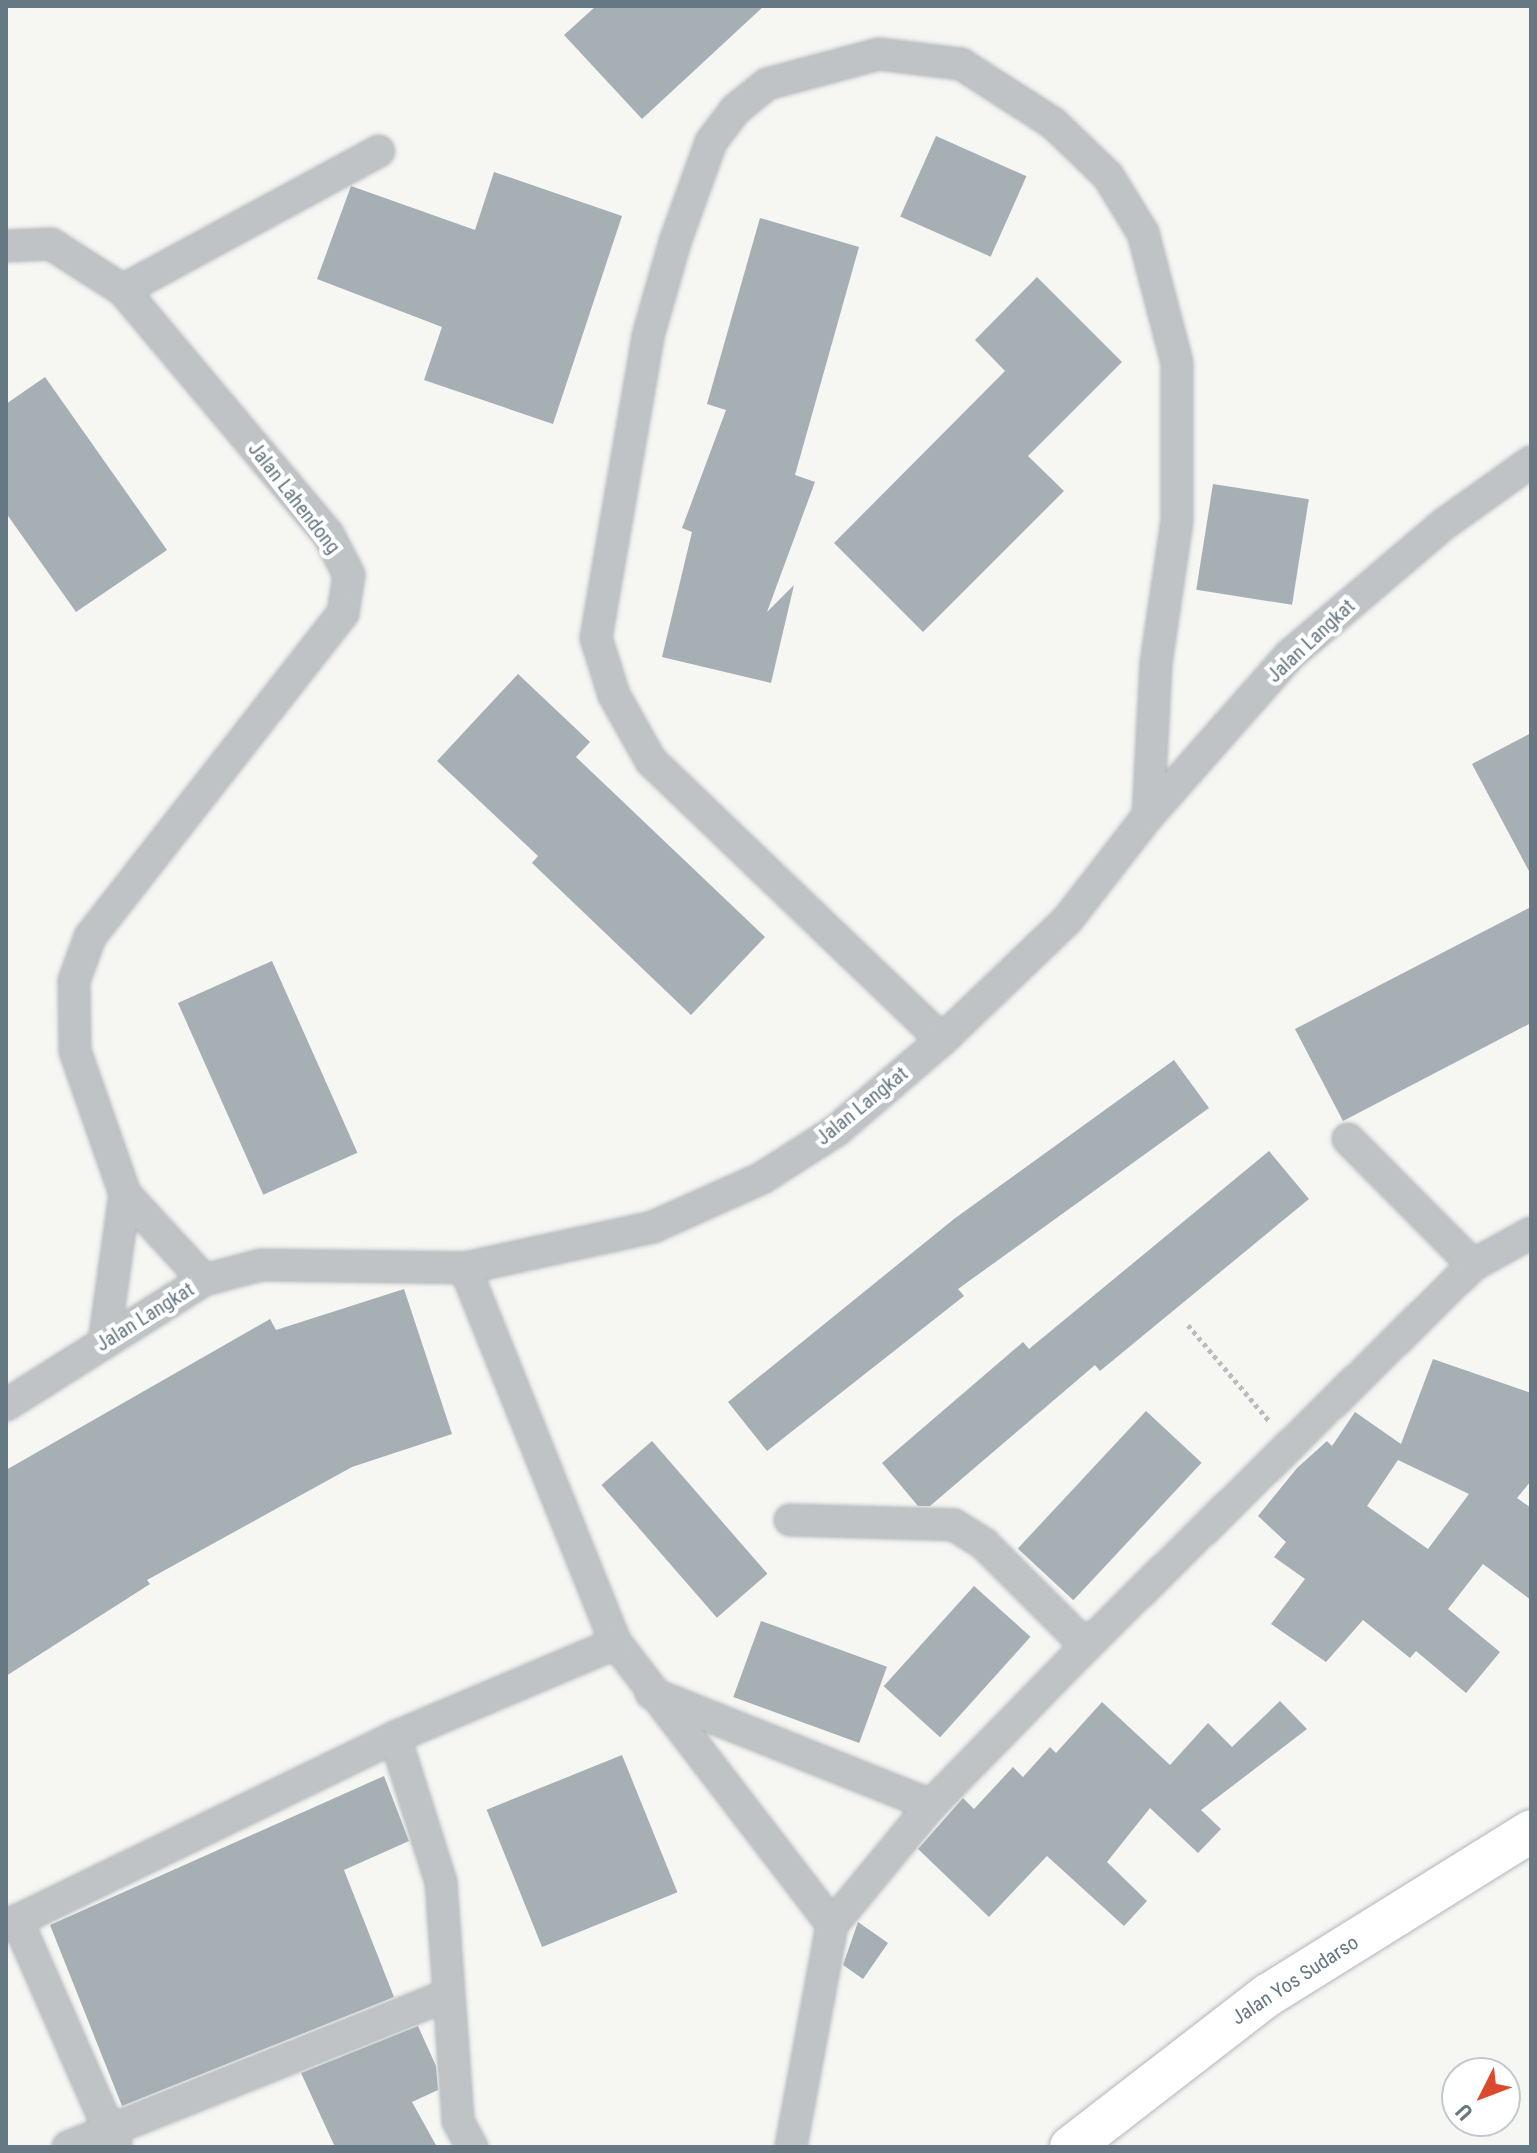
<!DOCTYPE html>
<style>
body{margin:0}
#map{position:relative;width:1537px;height:2153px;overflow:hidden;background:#f6f6f3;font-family:"Roboto Condensed",sans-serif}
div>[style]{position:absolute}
.building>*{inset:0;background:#a6afb4;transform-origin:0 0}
.path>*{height:5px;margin-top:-2.5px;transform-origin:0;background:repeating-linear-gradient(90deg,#b9bcbe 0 4px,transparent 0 8px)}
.roads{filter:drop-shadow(0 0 2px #b1b7bb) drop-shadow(0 0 2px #b1b7bb)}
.street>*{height:30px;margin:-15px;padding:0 15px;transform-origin:15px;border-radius:15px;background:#bfc3c6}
.secondary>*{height:42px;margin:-21px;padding:0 21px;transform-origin:21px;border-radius:21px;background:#fff}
span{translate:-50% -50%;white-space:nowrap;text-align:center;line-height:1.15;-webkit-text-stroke:8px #fff;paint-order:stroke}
.street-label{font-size:20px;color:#667883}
.frame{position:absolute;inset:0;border:8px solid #667883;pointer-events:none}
.north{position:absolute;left:1441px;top:2057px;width:80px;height:80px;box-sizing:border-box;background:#fff;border:2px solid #c2c9cd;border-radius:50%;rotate:228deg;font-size:22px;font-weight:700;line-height:32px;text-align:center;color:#667883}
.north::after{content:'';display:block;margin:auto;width:28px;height:36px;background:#dc492d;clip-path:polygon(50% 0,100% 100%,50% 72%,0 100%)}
</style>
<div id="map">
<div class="building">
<div style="clip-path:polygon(596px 6px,764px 6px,642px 119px,564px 35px)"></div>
<div style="left:936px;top:136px;width:99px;height:88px;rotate:24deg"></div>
<div style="clip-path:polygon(494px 172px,622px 216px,553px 424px,424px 380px,442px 327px,317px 279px,351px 186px,475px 230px)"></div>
<div style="clip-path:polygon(760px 218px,859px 247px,795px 475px,815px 482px,767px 612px,794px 585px,771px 683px,662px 657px,692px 532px,682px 528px,726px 410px,707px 404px)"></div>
<div style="clip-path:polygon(1037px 277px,1122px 362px,1028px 456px,1064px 491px,923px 632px,834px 543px,1005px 371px,975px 340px)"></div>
<div style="clip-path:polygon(45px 377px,167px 550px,76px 612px,6px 513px,6px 404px)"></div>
<div style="left:1213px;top:484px;width:97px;height:107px;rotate:9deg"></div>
<div style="clip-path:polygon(518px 674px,590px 742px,576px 757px,765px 937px,691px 1015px,532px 863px,538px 856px,437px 761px)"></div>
<div style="clip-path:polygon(1531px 733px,1531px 875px,1472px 764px)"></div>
<div style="clip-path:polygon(1531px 907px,1531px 1023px,1343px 1121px,1295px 1029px)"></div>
<div style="left:272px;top:961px;width:210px;height:103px;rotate:66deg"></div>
<div style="clip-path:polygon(1174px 1060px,1209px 1108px,958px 1289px,964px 1296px,767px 1451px,728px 1402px,954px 1219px)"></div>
<div style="clip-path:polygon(1269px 1151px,1309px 1199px,1100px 1371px,1095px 1365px,930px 1506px,918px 1506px,882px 1463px,1023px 1342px,1029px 1349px)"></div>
<div style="clip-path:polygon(404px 1289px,452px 1434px,352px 1467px,147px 1580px,150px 1584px,6px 1676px,6px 1470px,270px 1319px,276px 1330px)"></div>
<div style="clip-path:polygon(evenodd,1433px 1359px,1531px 1393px,1531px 1481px,1517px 1498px,1531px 1508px,1531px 1600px,1483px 1564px,1448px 1609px,1500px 1652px,1466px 1693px,1416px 1651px,1410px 1658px,1363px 1620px,1326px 1662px,1271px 1624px,1305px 1579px,1274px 1557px,1286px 1542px,1258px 1516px,1297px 1468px,1327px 1441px,1332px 1446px,1355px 1412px,1401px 1444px,1433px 1359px,1398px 1460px,1469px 1494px,1428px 1549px,1367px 1506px,1398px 1460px)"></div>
<div style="left:1146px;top:1411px;width:76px;height:188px;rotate:43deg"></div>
<div style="left:652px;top:1441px;width:176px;height:67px;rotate:49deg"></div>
<div style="left:974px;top:1586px;width:76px;height:135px;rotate:42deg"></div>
<div style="left:761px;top:1621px;width:134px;height:81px;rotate:20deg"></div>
<div style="clip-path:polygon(1280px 1701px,1307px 1729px,1201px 1810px,1221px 1829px,1198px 1853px,1150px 1808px,1107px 1862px,1147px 1901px,1124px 1926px,1047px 1856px,989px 1917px,918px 1849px,963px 1798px,974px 1809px,1013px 1767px,1023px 1777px,1050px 1747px,1056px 1753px,1102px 1702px,1170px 1765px,1208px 1723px,1232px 1747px)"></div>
<div style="left:622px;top:1755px;width:148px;height:146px;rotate:68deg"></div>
<div style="clip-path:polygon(384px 1776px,409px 1841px,344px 1870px,394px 1997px,122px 2106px,50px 1925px)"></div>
<div style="clip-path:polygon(858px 1922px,888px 1943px,863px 1979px,843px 1965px)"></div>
<div style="clip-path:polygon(418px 2026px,436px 2066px,438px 2090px,412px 2102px,437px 2147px,335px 2147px,301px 2073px)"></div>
</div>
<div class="path">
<div style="left:1188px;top:1325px;width:126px;rotate:49.8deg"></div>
</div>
<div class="roads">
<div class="street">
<div style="left:6px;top:246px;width:45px;rotate:-2.5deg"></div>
<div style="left:51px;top:244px;width:85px;rotate:32.6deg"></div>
<div style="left:123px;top:290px;width:319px;rotate:50deg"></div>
<div style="left:328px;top:534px;width:46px;rotate:62.9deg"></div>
<div style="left:349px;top:575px;width:38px;rotate:99deg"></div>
<div style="left:343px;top:613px;width:411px;rotate:128deg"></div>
<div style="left:90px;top:937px;width:47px;rotate:110deg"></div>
<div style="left:74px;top:981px;width:70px;rotate:89.2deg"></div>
<div style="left:75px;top:1051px;width:151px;rotate:70.7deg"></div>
<div style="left:125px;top:1194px;width:117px;rotate:47.4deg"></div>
<div style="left:123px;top:290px;width:291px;rotate:-28.5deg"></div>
<div style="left:942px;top:1040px;width:403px;rotate:-136.2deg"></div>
<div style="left:651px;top:761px;width:76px;rotate:-119.3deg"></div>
<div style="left:614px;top:695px;width:60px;rotate:-107.5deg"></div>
<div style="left:596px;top:638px;width:306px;rotate:-80.2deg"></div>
<div style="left:648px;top:336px;width:98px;rotate:-74deg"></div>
<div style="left:675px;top:242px;width:106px;rotate:-70.2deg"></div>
<div style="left:711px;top:142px;width:40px;rotate:-53deg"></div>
<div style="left:735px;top:110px;width:41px;rotate:-39.1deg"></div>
<div style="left:767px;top:84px;width:116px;rotate:-15deg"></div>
<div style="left:879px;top:54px;width:83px;rotate:7deg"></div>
<div style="left:961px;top:64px;width:109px;rotate:32.7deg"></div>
<div style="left:1053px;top:123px;width:76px;rotate:43.9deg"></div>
<div style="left:1108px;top:176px;width:67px;rotate:58.4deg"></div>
<div style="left:1143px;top:233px;width:134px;rotate:75.3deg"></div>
<div style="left:1177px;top:363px;width:158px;rotate:90deg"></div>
<div style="left:1177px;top:521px;width:145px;rotate:98.4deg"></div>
<div style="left:1156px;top:664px;width:152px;rotate:93deg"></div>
<div style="left:1348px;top:1139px;width:177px;rotate:45.2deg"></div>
<div style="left:465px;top:1268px;width:404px;rotate:68.1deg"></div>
<div style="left:616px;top:1643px;width:355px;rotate:52.5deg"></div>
<div style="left:832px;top:1925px;width:226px;rotate:100.5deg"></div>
<div style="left:104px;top:1343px;width:150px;rotate:-82deg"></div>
<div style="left:6px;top:1405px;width:234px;rotate:-32.3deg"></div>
<div style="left:204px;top:1280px;width:59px;rotate:-14.7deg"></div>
<div style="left:261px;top:1265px;width:204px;rotate:0.8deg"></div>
<div style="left:465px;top:1268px;width:192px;rotate:-12.3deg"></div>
<div style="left:653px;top:1227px;width:120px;rotate:-24.2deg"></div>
<div style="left:762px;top:1178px;width:89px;rotate:-32.6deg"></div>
<div style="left:837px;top:1130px;width:138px;rotate:-40.6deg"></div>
<div style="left:942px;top:1040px;width:175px;rotate:-43.8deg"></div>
<div style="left:1068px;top:919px;width:130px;rotate:-52.2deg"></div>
<div style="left:1148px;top:816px;width:215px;rotate:-48.6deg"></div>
<div style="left:1290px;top:655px;width:202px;rotate:-40.4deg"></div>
<div style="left:1444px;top:524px;width:107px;rotate:-35.5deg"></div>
<div style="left:790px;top:1520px;width:164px;rotate:1.7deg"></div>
<div style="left:954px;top:1525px;width:36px;rotate:32deg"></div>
<div style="left:984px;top:1544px;width:144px;rotate:45deg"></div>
<div style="left:651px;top:1693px;width:302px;rotate:21.8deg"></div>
<div style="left:395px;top:1737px;width:152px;rotate:72.4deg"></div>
<div style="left:441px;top:1882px;width:240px;rotate:85.9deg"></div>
<div style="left:458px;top:2121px;width:30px;rotate:62deg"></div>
<div style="left:17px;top:1920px;width:247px;rotate:66.3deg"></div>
<div style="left:832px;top:1925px;width:156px;rotate:-50.5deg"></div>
<div style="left:931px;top:1805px;width:222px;rotate:-45.7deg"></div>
<div style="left:1086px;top:1646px;width:543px;rotate:-44.55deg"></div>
<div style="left:1473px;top:1265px;width:66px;rotate:-28.9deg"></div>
<div style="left:6px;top:1926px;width:432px;rotate:-25.9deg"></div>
<div style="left:395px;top:1737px;width:240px;rotate:-23deg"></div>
<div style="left:68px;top:2147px;width:406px;rotate:-21.8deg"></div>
</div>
<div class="secondary">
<div style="left:1071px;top:2147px;width:249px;rotate:-37.7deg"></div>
<div style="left:1268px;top:1995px;width:310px;rotate:-31.9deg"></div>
</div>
</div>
<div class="street-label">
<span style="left:294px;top:498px;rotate:52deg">Jalan Lahendong</span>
<span style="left:1311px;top:641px;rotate:-43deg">Jalan Langkat</span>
<span style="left:862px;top:1106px;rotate:-39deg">Jalan Langkat</span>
<span style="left:145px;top:1317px;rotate:-32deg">Jalan Langkat</span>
<span style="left:1295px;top:1980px;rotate:-33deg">Jalan Yos Sudarso</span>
</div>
<div class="frame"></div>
<div class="north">U</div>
</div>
